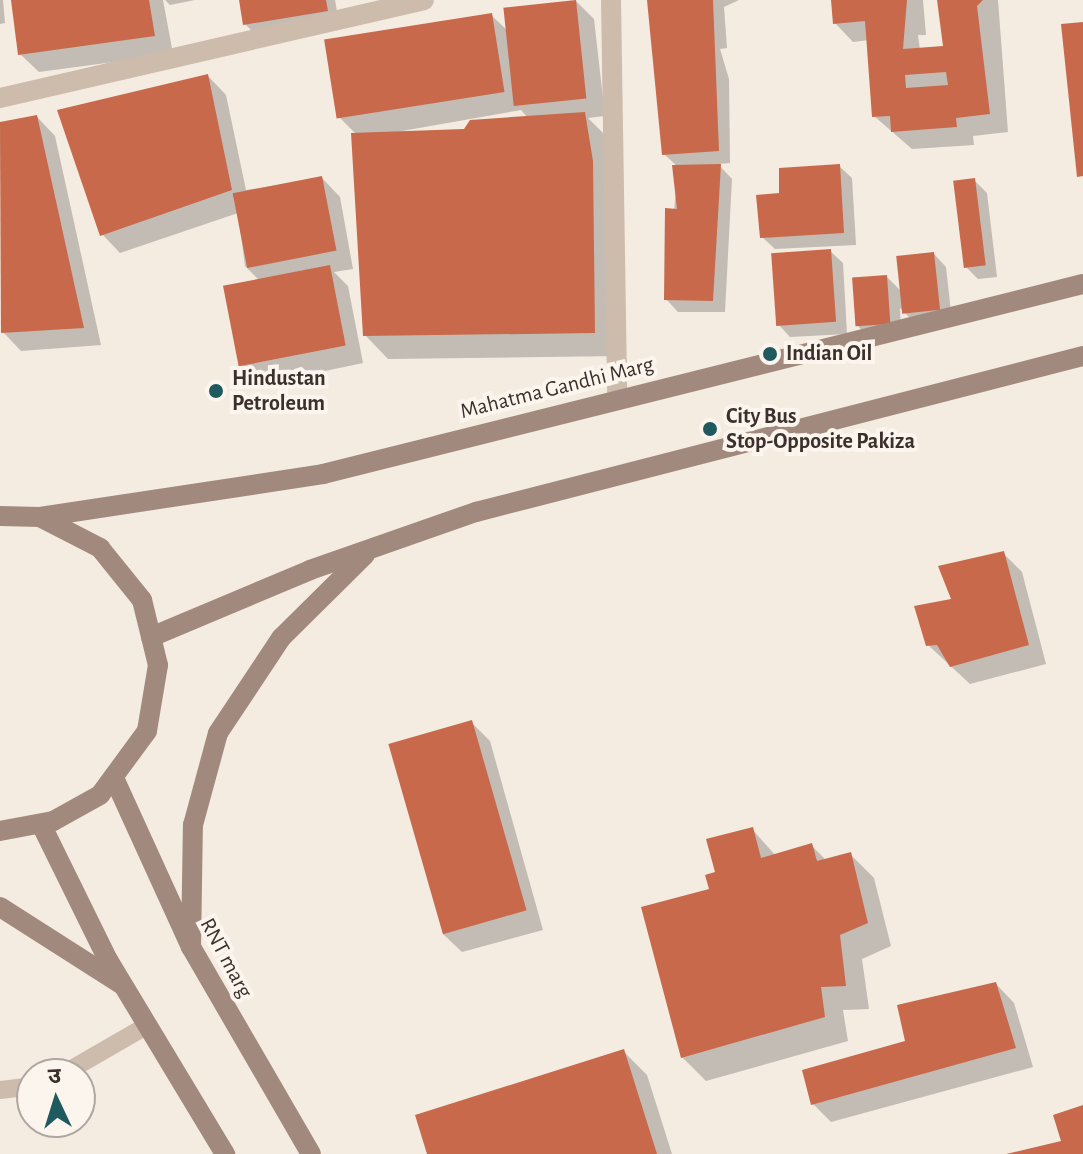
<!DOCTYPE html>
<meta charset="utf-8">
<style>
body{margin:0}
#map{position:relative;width:1083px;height:1154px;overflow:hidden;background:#f4ebe1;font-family:"Alegreya Sans","Noto Sans Devanagari",sans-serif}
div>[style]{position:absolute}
.shadow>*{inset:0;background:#0003}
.building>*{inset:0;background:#c8694b;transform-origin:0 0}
.lane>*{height:18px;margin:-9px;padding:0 9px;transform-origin:9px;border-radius:9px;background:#cdbbac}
.street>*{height:20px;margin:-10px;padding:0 10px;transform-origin:10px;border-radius:10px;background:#cdbbac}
.secondary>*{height:20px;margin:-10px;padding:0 10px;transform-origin:10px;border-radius:10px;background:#a18a7d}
.dots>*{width:22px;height:22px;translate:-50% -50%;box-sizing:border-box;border:4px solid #fbf5ee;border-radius:50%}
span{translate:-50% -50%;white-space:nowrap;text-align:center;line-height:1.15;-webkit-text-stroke:8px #fbf5ee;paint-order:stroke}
.poi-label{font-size:22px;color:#3b302b;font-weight:700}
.left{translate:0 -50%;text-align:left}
.street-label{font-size:22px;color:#3b302b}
.north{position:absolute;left:16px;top:1058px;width:80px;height:80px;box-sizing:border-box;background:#fbf5ee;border:2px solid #aea6a0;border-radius:50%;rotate:356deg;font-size:22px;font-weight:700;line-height:32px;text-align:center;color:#3b302b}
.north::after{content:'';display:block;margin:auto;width:28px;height:36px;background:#1f5a5e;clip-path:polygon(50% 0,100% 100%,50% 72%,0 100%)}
</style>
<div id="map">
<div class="shadow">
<div style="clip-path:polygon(0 0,3px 0,5px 23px,0 24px)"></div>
<div style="clip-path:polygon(13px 0,163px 0,173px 54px,39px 72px,20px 54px)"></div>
<div style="clip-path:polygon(165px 0,195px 0,170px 5px)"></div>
<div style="clip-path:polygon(241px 0,335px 0,339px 23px,258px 37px,245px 24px)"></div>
<div style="clip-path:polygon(650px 0,739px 0,724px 7px,727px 48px,720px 49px,729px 79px,730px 163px,718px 164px,732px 179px,725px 312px,678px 312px,666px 299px,678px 167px,664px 154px)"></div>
<div style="clip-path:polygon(833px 0,923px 0,926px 35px,918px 35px,920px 50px,945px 48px,939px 0,998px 0,1008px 132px,973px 136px,974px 145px,912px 149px,874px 116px,869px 40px,853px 42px,835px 23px)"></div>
<div style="clip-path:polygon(evenodd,576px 1px,594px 19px,605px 116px,588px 118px,608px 138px,618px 356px,388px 359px,365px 335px,357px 135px,339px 117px,491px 15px,508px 31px,576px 1px,521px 110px,528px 118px,465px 131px,385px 134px,521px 110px)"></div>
<div style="clip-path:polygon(208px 76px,226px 95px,246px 190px,322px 178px,340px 197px,353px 269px,334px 272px,348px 286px,363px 363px,259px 385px,240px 366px,261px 282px,245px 266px,238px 213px,120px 253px,102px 234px)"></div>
<div style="clip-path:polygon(37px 117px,55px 136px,101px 345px,21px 351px,3px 332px,0 124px)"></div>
<div style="clip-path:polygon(839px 166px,852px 178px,856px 245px,775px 249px,762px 237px,781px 195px)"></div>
<div style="clip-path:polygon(974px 180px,987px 193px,997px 277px,978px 279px,965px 266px)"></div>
<div style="clip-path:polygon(830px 251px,843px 263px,847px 334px,790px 337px,778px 324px)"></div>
<div style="clip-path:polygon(934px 254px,946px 267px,952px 321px,917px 325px,900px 308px,901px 336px,869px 338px,857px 325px,887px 277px,902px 292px)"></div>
<div style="clip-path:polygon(1003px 553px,1022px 572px,1046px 664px,970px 684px,928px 645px,953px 600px)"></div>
<div style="clip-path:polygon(471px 722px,490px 741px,543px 930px,462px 952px,443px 934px)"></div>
<div style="clip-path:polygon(752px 829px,776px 856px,811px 845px,827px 861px,850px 854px,874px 878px,891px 946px,862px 959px,869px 1009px,843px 1010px,848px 1041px,706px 1081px,682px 1057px,711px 891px)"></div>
<div style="clip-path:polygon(996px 984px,1014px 1003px,1033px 1067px,831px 1122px,813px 1104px)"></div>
<div style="clip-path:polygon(623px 1051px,647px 1075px,672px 1154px,429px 1154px)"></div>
</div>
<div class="building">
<div style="clip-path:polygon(11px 0,149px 0,155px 36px,18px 55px)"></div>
<div style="clip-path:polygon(239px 0,326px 0,328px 11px,243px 25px)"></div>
<div style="left:576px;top:0;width:99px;height:73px;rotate:84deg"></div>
<div style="clip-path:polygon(647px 0,713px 0,719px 151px,662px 155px)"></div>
<div style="clip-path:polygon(evenodd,831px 0,907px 0,903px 49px,943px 46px,937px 0,983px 0,977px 6px,990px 114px,956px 118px,957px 127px,891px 132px,890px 116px,872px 117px,865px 21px,833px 24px,831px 0,946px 72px,948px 85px,906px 88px,905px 75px,946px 72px)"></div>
<div style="left:492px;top:13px;width:80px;height:170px;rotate:81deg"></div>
<div style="clip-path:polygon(1083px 22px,1083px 176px,1077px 177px,1061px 24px)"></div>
<div style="clip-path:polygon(208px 74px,232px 190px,100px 236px,57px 110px)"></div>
<div style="clip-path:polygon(585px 112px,593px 161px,595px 333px,363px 336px,351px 133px,464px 129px,470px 120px)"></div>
<div style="clip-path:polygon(37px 115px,84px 328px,1px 333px,0 122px)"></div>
<div style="clip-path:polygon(721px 164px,713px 301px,664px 300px,665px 208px,677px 209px,672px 165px)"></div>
<div style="clip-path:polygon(840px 164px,844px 233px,760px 238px,756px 195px,779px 193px,779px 168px)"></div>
<div style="left:322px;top:176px;width:76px;height:91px;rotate:79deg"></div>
<div style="left:975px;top:178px;width:88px;height:22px;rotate:83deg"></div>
<div style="left:831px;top:249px;width:73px;height:60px;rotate:86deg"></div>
<div style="left:934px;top:252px;width:58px;height:38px;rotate:84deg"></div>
<div style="left:330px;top:265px;width:82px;height:109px;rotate:79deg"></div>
<div style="left:887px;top:275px;width:49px;height:35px;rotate:86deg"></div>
<div style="clip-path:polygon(1004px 551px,1029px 645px,950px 667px,937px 645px,926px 646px,914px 606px,951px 599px,938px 566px)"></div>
<div style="left:472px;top:720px;width:198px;height:87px;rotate:74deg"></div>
<div style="clip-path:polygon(753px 827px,761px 858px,812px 843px,817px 861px,851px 852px,868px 923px,840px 935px,846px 986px,821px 987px,825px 1017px,681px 1058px,641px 907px,709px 889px,705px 875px,715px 872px,706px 839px)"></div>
<div style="clip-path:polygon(996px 982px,1016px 1048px,811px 1105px,802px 1070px,905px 1041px,897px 1005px)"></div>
<div style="clip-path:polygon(624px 1049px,657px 1154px,427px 1154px,415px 1115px)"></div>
<div style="clip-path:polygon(1083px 1105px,1083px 1154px,1006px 1154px,1061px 1141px,1053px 1115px)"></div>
</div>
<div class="lane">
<div style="left:63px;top:1074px;width:98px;rotate:-30deg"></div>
<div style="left:0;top:1090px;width:32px;rotate:-7deg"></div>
</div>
<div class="street">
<div style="left:611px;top:0;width:397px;rotate:89.1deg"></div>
<div style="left:0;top:98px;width:435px;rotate:-13deg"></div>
</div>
<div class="secondary">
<div style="left:0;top:516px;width:40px;rotate:1.4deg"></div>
<div style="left:40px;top:517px;width:68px;rotate:27.3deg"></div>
<div style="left:100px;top:548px;width:67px;rotate:51.1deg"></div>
<div style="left:142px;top:600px;width:67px;rotate:76.2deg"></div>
<div style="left:158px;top:665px;width:67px;rotate:99.5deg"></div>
<div style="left:147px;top:731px;width:79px;rotate:126.3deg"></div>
<div style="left:100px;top:795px;width:54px;rotate:151deg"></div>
<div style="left:53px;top:821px;width:54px;rotate:169.3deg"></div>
<div style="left:40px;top:517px;width:286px;rotate:-8.6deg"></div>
<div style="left:323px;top:474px;width:783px;rotate:-14.04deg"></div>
<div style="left:151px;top:637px;width:173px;rotate:-22.8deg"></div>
<div style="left:310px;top:570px;width:176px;rotate:-19.3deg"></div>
<div style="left:476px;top:512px;width:627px;rotate:-14.41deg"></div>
<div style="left:114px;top:778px;width:186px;rotate:65.5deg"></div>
<div style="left:191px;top:947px;width:239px;rotate:59.9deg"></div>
<div style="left:41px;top:824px;width:152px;rotate:63.8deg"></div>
<div style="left:108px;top:960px;width:227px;rotate:58.9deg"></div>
<div style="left:0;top:907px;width:143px;rotate:32.5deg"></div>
<div style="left:191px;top:947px;width:122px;rotate:-89.1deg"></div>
<div style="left:193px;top:825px;width:95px;rotate:-74.8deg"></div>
<div style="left:218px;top:733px;width:114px;rotate:-56.4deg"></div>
<div style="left:281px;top:638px;width:118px;rotate:-44.7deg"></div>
</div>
<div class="dots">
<div style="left:770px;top:354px;background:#1f5a5e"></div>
<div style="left:216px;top:391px;background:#1f5a5e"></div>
<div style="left:710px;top:429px;background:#1f5a5e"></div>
</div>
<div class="poi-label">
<span class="left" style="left:786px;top:354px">Indian Oil</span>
<span class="left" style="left:232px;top:391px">Hindustan<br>Petroleum</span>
<span class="left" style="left:726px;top:429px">City Bus<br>Stop-Opposite Pakiza</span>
</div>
<div class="street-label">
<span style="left:557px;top:388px;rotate:-14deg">Mahatma Gandhi Marg</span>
<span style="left:226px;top:958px;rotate:62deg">RNT marg</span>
</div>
<div class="north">उ</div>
</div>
